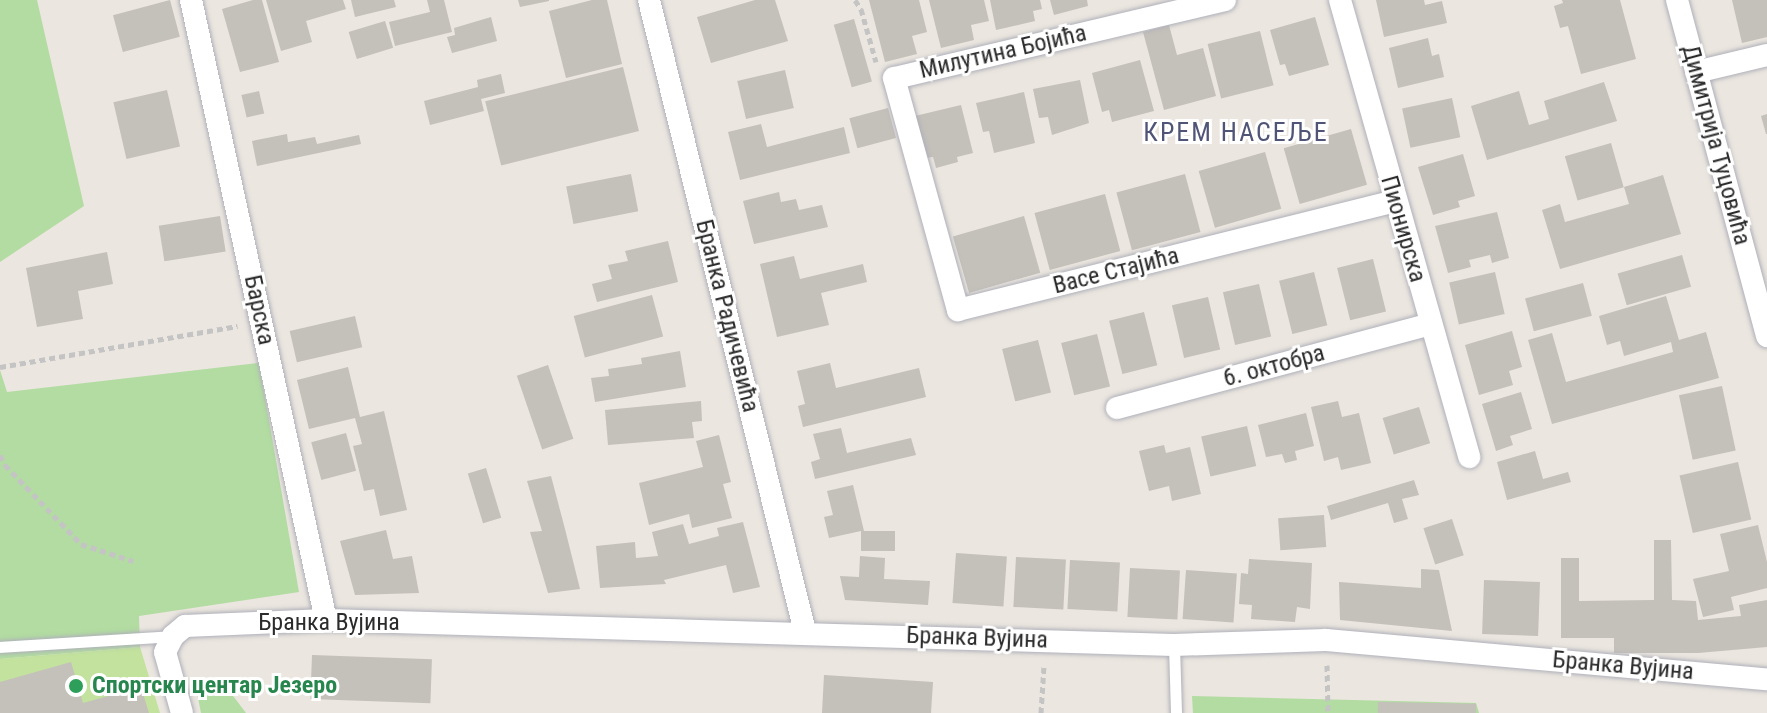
<!DOCTYPE html>
<meta charset="utf-8">
<style>
body{margin:0}
#map{position:relative;width:1767px;height:713px;overflow:hidden;background:#ebe6df;font-family:"Roboto Condensed",sans-serif}
div>[style]{position:absolute}
.green>*{inset:0;background:#b2dca1}
.pitch>*{inset:0;background:#c2e29e}
.building>*{inset:0;background:#c4c0ba;transform-origin:0 0}
.path>*{height:5px;margin-top:-2.5px;transform-origin:0;background:repeating-linear-gradient(90deg,#c4c4c4 0 6px,transparent 0 10px)}
.roads{filter:drop-shadow(0 0 2px #afb0ba) drop-shadow(0 0 2px #afb0ba)}
.lane>*{height:11px;margin:-5.5px;padding:0 5.5px;transform-origin:5.5px;border-radius:5.5px;background:#fff}
.street>*{height:22px;margin:-11px;padding:0 11px;transform-origin:11px;border-radius:11px;background:#fff}
.dots>*{width:22px;height:22px;translate:-50% -50%;box-sizing:border-box;border:4px solid #fff;border-radius:50%}
span{translate:-50% -50%;white-space:nowrap;text-align:center;line-height:1.15;-webkit-text-stroke:6px #fff;paint-order:stroke}
.street-label{font-size:24px;color:#2b2b2b}
.leisure-label{font-size:24px;color:#27864d;font-weight:700}
.left{translate:0 -50%;text-align:left}
.neighbourhood-label{font-size:26px;color:#505577;letter-spacing:2px}
</style>
<div id="map">
<div class="green">
<div style="clip-path:polygon(0 0,37px 0,84px 206px,0 262px)"></div>
<div style="clip-path:polygon(259px 363px,299px 592px,139px 616px,140px 647px,0 659px,0 370px,7px 392px)"></div>
<div style="clip-path:polygon(221px 680px,246px 713px,201px 713px,197px 693px)"></div>
<div style="clip-path:polygon(1192px 696px,1476px 703px,1479px 713px,1193px 713px)"></div>
</div>
<div class="pitch">
<div style="clip-path:polygon(140px 647px,160px 713px,0 713px,0 659px)"></div>
</div>
<div class="building">
<div style="left:170px;top:0;width:38px;height:59px;rotate:75deg"></div>
<div style="clip-path:polygon(253px 0,262px 0,279px 62px,240px 72px,222px 9px)"></div>
<div style="clip-path:polygon(266px 0,343px 0,346px 9px,306px 21px,312px 42px,281px 51px)"></div>
<div style="clip-path:polygon(351px 0,394px 0,396px 7px,355px 17px)"></div>
<div style="clip-path:polygon(427px 0,444px 0,452px 32px,395px 46px,389px 22px,430px 12px)"></div>
<div style="clip-path:polygon(518px 0,549px 0,549px 1px,520px 7px)"></div>
<div style="clip-path:polygon(592px 0,607px 0,622px 64px,566px 78px,549px 11px)"></div>
<div style="clip-path:polygon(755px 0,775px 0,788px 41px,711px 63px,697px 17px)"></div>
<div style="clip-path:polygon(869px 0,919px 0,927px 32px,912px 36px,917px 54px,885px 62px)"></div>
<div style="clip-path:polygon(929px 0,984px 0,989px 21px,971px 25px,974px 40px,941px 48px)"></div>
<div style="clip-path:polygon(990px 0,1040px 0,1042px 9px,1033px 11px,1035px 21px,996px 30px)"></div>
<div style="clip-path:polygon(1050px 0,1087px 0,1088px 6px,1054px 15px)"></div>
<div style="clip-path:polygon(1376px 0,1424px 0,1425px 5px,1442px 1px,1447px 23px,1384px 37px)"></div>
<div style="clip-path:polygon(1562px 0,1620px 0,1636px 59px,1581px 74px,1568px 26px,1560px 28px,1554px 6px,1563px 3px)"></div>
<div style="clip-path:polygon(1732px 0,1767px 0,1767px 37px,1742px 43px)"></div>
<div style="clip-path:polygon(491px 17px,497px 41px,452px 53px,447px 37px,455px 35px,454px 28px)"></div>
<div style="clip-path:polygon(1315px 17px,1329px 65px,1289px 76px,1285px 64px,1280px 65px,1270px 30px)"></div>
<div style="left:854px;top:19px;width:65px;height:21px;rotate:74deg"></div>
<div style="left:385px;top:21px;width:28px;height:38px;rotate:73deg"></div>
<div style="clip-path:polygon(1169px 25px,1177px 55px,1203px 48px,1216px 96px,1164px 110px,1143px 32px)"></div>
<div style="left:1260px;top:31px;width:56px;height:54px;rotate:76deg"></div>
<div style="clip-path:polygon(1428px 38px,1432px 56px,1439px 54px,1444px 77px,1398px 88px,1389px 48px)"></div>
<div style="clip-path:polygon(1140px 60px,1154px 111px,1112px 122px,1109px 110px,1102px 112px,1092px 73px)"></div>
<div style="left:623px;top:67px;width:66px;height:142px;rotate:76deg"></div>
<div style="left:785px;top:70px;width:39px;height:49px;rotate:77deg"></div>
<div style="clip-path:polygon(501px 74px,505px 93px,481px 99px,484px 111px,430px 125px,424px 101px,478px 87px,477px 80px)"></div>
<div style="clip-path:polygon(1080px 80px,1089px 123px,1052px 135px,1048px 117px,1039px 118px,1033px 89px)"></div>
<div style="clip-path:polygon(1604px 82px,1617px 121px,1487px 160px,1471px 106px,1519px 91px,1529px 125px,1549px 119px,1544px 101px)"></div>
<div style="left:167px;top:90px;width:58px;height:55px;rotate:77deg"></div>
<div style="left:259px;top:91px;width:23px;height:18px;rotate:77deg"></div>
<div style="clip-path:polygon(1024px 92px,1035px 143px,994px 153px,989px 131px,983px 132px,976px 103px)"></div>
<div style="left:1452px;top:98px;width:40px;height:51px;rotate:78deg"></div>
<div style="clip-path:polygon(961px 105px,973px 153px,957px 157px,958px 162px,936px 168px,933px 157px,926px 158px,915px 116px)"></div>
<div style="left:888px;top:108px;width:31px;height:40px;rotate:75deg"></div>
<div style="clip-path:polygon(1767px 114px,1767px 134px,1766px 134px,1761px 116px)"></div>
<div style="clip-path:polygon(761px 124px,767px 147px,844px 127px,850px 153px,740px 180px,728px 132px)"></div>
<div style="left:1351px;top:129px;width:58px;height:70px;rotate:74deg"></div>
<div style="clip-path:polygon(287px 134px,288px 142px,315px 137px,317px 144px,359px 135px,361px 144px,257px 166px,252px 141px)"></div>
<div style="left:1611px;top:143px;width:46px;height:48px;rotate:74deg"></div>
<div style="left:1265px;top:152px;width:59px;height:69px;rotate:74deg"></div>
<div style="clip-path:polygon(1463px 154px,1475px 196px,1458px 201px,1460px 207px,1433px 215px,1418px 167px)"></div>
<div style="left:631px;top:174px;width:38px;height:66px;rotate:79deg"></div>
<div style="left:1185px;top:174px;width:60px;height:71px;rotate:75deg"></div>
<div style="clip-path:polygon(1663px 175px,1681px 234px,1560px 269px,1542px 210px,1560px 204px,1565px 222px,1629px 204px,1624px 187px)"></div>
<div style="clip-path:polygon(779px 192px,781px 202px,796px 199px,799px 210px,822px 205px,828px 227px,754px 244px,743px 201px)"></div>
<div style="left:1105px;top:194px;width:59px;height:73px;rotate:75deg"></div>
<div style="clip-path:polygon(1497px 212px,1509px 258px,1492px 263px,1490px 255px,1469px 260px,1471px 267px,1448px 273px,1435px 226px)"></div>
<div style="left:220px;top:216px;width:36px;height:62px;rotate:81deg"></div>
<div style="left:1024px;top:216px;width:59px;height:74px;rotate:74deg"></div>
<div style="clip-path:polygon(668px 241px,678px 282px,597px 302px,592px 284px,612px 279px,608px 265px,628px 261px,625px 251px)"></div>
<div style="clip-path:polygon(107px 252px,113px 284px,78px 291px,83px 319px,37px 327px,26px 268px)"></div>
<div style="left:1682px;top:255px;width:33px;height:67px;rotate:74deg"></div>
<div style="clip-path:polygon(794px 256px,800px 279px,863px 264px,867px 282px,821px 293px,829px 325px,777px 337px,760px 264px)"></div>
<div style="left:1373px;top:259px;width:54px;height:37px;rotate:76deg"></div>
<div style="left:1314px;top:272px;width:55px;height:36px;rotate:76deg"></div>
<div style="left:1495px;top:272px;width:43px;height:47px;rotate:77deg"></div>
<div style="left:1583px;top:283px;width:34px;height:60px;rotate:75deg"></div>
<div style="left:1259px;top:284px;width:54px;height:37px;rotate:77deg"></div>
<div style="left:652px;top:295px;width:43px;height:81px;rotate:75deg"></div>
<div style="clip-path:polygon(1666px 296px,1679px 340px,1706px 332px,1719px 378px,1552px 424px,1528px 340px,1552px 333px,1566px 382px,1673px 352px,1671px 342px,1624px 356px,1620px 341px,1607px 345px,1599px 316px)"></div>
<div style="left:1208px;top:297px;width:54px;height:37px;rotate:77deg"></div>
<div style="left:1144px;top:312px;width:55px;height:36px;rotate:76deg"></div>
<div style="left:355px;top:316px;width:32px;height:67px;rotate:77deg"></div>
<div style="clip-path:polygon(1512px 331px,1522px 367px,1509px 371px,1513px 385px,1479px 395px,1465px 345px)"></div>
<div style="left:1097px;top:334px;width:54px;height:37px;rotate:76deg"></div>
<div style="left:1038px;top:340px;width:54px;height:37px;rotate:76deg"></div>
<div style="clip-path:polygon(680px 351px,686px 387px,595px 402px,591px 378px,609px 376px,608px 369px,642px 364px,641px 358px)"></div>
<div style="clip-path:polygon(830px 363px,836px 388px,919px 368px,926px 397px,803px 427px,798px 406px,805px 404px,797px 371px)"></div>
<div style="left:548px;top:365px;width:78px;height:33px;rotate:71deg"></div>
<div style="clip-path:polygon(348px 367px,360px 417px,384px 411px,407px 510px,380px 516px,374px 489px,364px 491px,353px 446px,362px 444px,355px 418px,309px 429px,297px 380px)"></div>
<div style="left:1722px;top:386px;width:66px;height:44px;rotate:78deg"></div>
<div style="clip-path:polygon(1521px 392px,1532px 429px,1510px 436px,1513px 445px,1496px 451px,1482px 404px)"></div>
<div style="clip-path:polygon(701px 401px,702px 421px,692px 422px,694px 438px,608px 445px,605px 410px)"></div>
<div style="clip-path:polygon(1338px 401px,1342px 417px,1359px 413px,1371px 463px,1341px 470px,1338px 457px,1324px 461px,1311px 407px)"></div>
<div style="left:1419px;top:407px;width:38px;height:38px;rotate:73deg"></div>
<div style="clip-path:polygon(1306px 413px,1314px 446px,1295px 451px,1297px 460px,1285px 463px,1282px 454px,1266px 457px,1258px 425px)"></div>
<div style="left:1247px;top:426px;width:41px;height:47px;rotate:77deg"></div>
<div style="clip-path:polygon(841px 428px,847px 453px,911px 438px,916px 455px,815px 479px,811px 462px,820px 459px,813px 434px)"></div>
<div style="left:346px;top:433px;width:39px;height:36px;rotate:75deg"></div>
<div style="clip-path:polygon(719px 435px,731px 482px,723px 484px,732px 518px,692px 528px,689px 514px,649px 525px,639px 483px,703px 467px,696px 441px)"></div>
<div style="clip-path:polygon(1164px 445px,1166px 453px,1190px 447px,1201px 494px,1172px 501px,1169px 486px,1149px 491px,1139px 451px)"></div>
<div style="clip-path:polygon(1535px 451px,1543px 479px,1568px 472px,1571px 482px,1507px 500px,1497px 462px)"></div>
<div style="left:1738px;top:462px;width:59px;height:60px;rotate:77deg"></div>
<div style="left:486px;top:468px;width:52px;height:19px;rotate:73deg"></div>
<div style="clip-path:polygon(551px 476px,565px 529px,580px 589px,548px 593px,530px 532px,542px 531px,527px 481px)"></div>
<div style="clip-path:polygon(1414px 480px,1419px 495px,1402px 499px,1408px 519px,1394px 523px,1388px 503px,1331px 520px,1327px 506px)"></div>
<div style="clip-path:polygon(853px 485px,864px 531px,895px 531px,895px 551px,861px 551px,861px 531px,829px 538px,824px 517px,833px 515px,827px 491px)"></div>
<div style="left:1324px;top:515px;width:32px;height:46px;rotate:86deg"></div>
<div style="left:1452px;top:519px;width:38px;height:30px;rotate:72deg"></div>
<div style="clip-path:polygon(743px 522px,760px 587px,733px 593px,726px 565px,664px 580px,666px 584px,600px 588px,596px 546px,635px 542px,636px 558px,658px 556px,652px 532px,683px 524px,689px 544px,719px 536px,717px 528px)"></div>
<div style="clip-path:polygon(1758px 525px,1767px 562px,1767px 588px,1731px 597px,1734px 610px,1703px 617px,1693px 579px,1729px 571px,1720px 534px)"></div>
<div style="clip-path:polygon(386px 530px,393px 559px,412px 556px,419px 593px,355px 595px,340px 541px)"></div>
<div style="clip-path:polygon(1654px 540px,1671px 540px,1672px 600px,1696px 601px,1698px 620px,1741px 616px,1739px 605px,1767px 600px,1767px 647px,1698px 653px,1614px 653px,1614px 638px,1561px 638px,1561px 558px,1579px 558px,1579px 601px,1654px 600px)"></div>
<div style="left:956px;top:553px;width:51px;height:50px;rotate:4deg"></div>
<div style="clip-path:polygon(860px 556px,885px 558px,884px 579px,930px 581px,928px 605px,845px 600px,840px 576px,859px 577px)"></div>
<div style="left:1016px;top:557px;width:50px;height:50px;rotate:3deg"></div>
<div style="clip-path:polygon(1249px 559px,1312px 563px,1310px 609px,1297px 607px,1295px 622px,1251px 619px,1252px 605px,1239px 604px,1241px 573px,1248px 574px)"></div>
<div style="left:1070px;top:560px;width:50px;height:49px;rotate:3deg"></div>
<div style="left:1130px;top:568px;width:50px;height:49px;rotate:3deg"></div>
<div style="clip-path:polygon(1421px 569px,1439px 570px,1452px 631px,1340px 620px,1339px 582px,1421px 588px)"></div>
<div style="left:1186px;top:570px;width:51px;height:49px;rotate:4deg"></div>
<div style="left:1484px;top:580px;width:56px;height:54px;rotate:2deg"></div>
<div style="left:312px;top:655px;width:120px;height:44px;rotate:2deg"></div>
<div style="clip-path:polygon(71px 662px,83px 703px,141px 687px,149px 713px,0 713px,0 682px)"></div>
<div style="clip-path:polygon(824px 675px,933px 682px,931px 713px,822px 713px)"></div>
<div style="left:1378px;top:702px;width:98px;height:11px;rotate:1deg"></div>
</div>
<div class="path">
<div style="left:855px;top:0;width:11px;rotate:56deg"></div>
<div style="left:861px;top:9px;width:55px;rotate:74.2deg"></div>
<div style="left:0;top:367px;width:241px;rotate:-9.8deg"></div>
<div style="left:0;top:455px;width:11px;rotate:63deg"></div>
<div style="left:5px;top:465px;width:110px;rotate:46.1deg"></div>
<div style="left:81px;top:544px;width:55px;rotate:18.1deg"></div>
<div style="left:1327px;top:665px;width:48px;rotate:88.8deg"></div>
<div style="left:1041px;top:713px;width:48px;rotate:-86.4deg"></div>
</div>
<div class="roads">
<div class="lane">
<div style="left:1174px;top:645px;width:68px;rotate:88.3deg"></div>
<div style="left:0;top:647px;width:173px;rotate:-3.6deg"></div>
</div>
<div class="street">
<div style="left:191px;top:0;width:635px;rotate:77.72deg"></div>
<div style="left:649px;top:0;width:651px;rotate:76.13deg"></div>
<div style="left:1225px;top:0;width:340px;rotate:166.7deg"></div>
<div style="left:894px;top:78px;width:241px;rotate:74.6deg"></div>
<div style="left:958px;top:310px;width:450px;rotate:-14deg"></div>
<div style="left:1340px;top:0;width:475px;rotate:74.2deg"></div>
<div style="left:1677px;top:0;width:348px;rotate:75deg"></div>
<div style="left:1696px;top:72px;width:73px;rotate:-13.5deg"></div>
<div style="left:1117px;top:408px;width:324px;rotate:-15deg"></div>
<div style="left:182px;top:713px;width:63px;rotate:-105.6deg"></div>
<div style="left:165px;top:652px;width:18px;rotate:-63deg"></div>
<div style="left:173px;top:636px;width:16px;rotate:-40deg"></div>
<div style="left:185px;top:626px;width:141px;rotate:-2.4deg"></div>
<div style="left:326px;top:620px;width:848px;rotate:1.69deg"></div>
<div style="left:1174px;top:645px;width:152px;rotate:-1.9deg"></div>
<div style="left:1326px;top:640px;width:443px;rotate:5.1deg"></div>
</div>
</div>
<div class="dots">
<div style="left:76px;top:686px;background:#2e9e5b"></div>
</div>
<div class="street-label">
<span style="left:1003px;top:52px;rotate:-13deg">Милутина Бојића</span>
<span style="left:1716px;top:145px;rotate:75deg">Димитрија Туцовића</span>
<span style="left:1403px;top:229px;rotate:74deg">Пионирска</span>
<span style="left:1116px;top:271px;rotate:-14deg">Васе Стајића</span>
<span style="left:259px;top:310px;rotate:78deg">Барска</span>
<span style="left:727px;top:316px;rotate:76deg">Бранка Радичевића</span>
<span style="left:1274px;top:366px;rotate:-15deg">6. октобра</span>
<span style="left:329px;top:623px">Бранка Вујина</span>
<span style="left:977px;top:638px;rotate:2deg">Бранка Вујина</span>
<span style="left:1623px;top:666px;rotate:5deg">Бранка Вујина</span>
</div>
<div class="leisure-label">
<span class="left" style="left:92px;top:686px">Спортски центар Језеро</span>
</div>
<div class="neighbourhood-label">
<span style="left:1236px;top:133px">КРЕМ НАСЕЉЕ</span>
</div>
</div>
